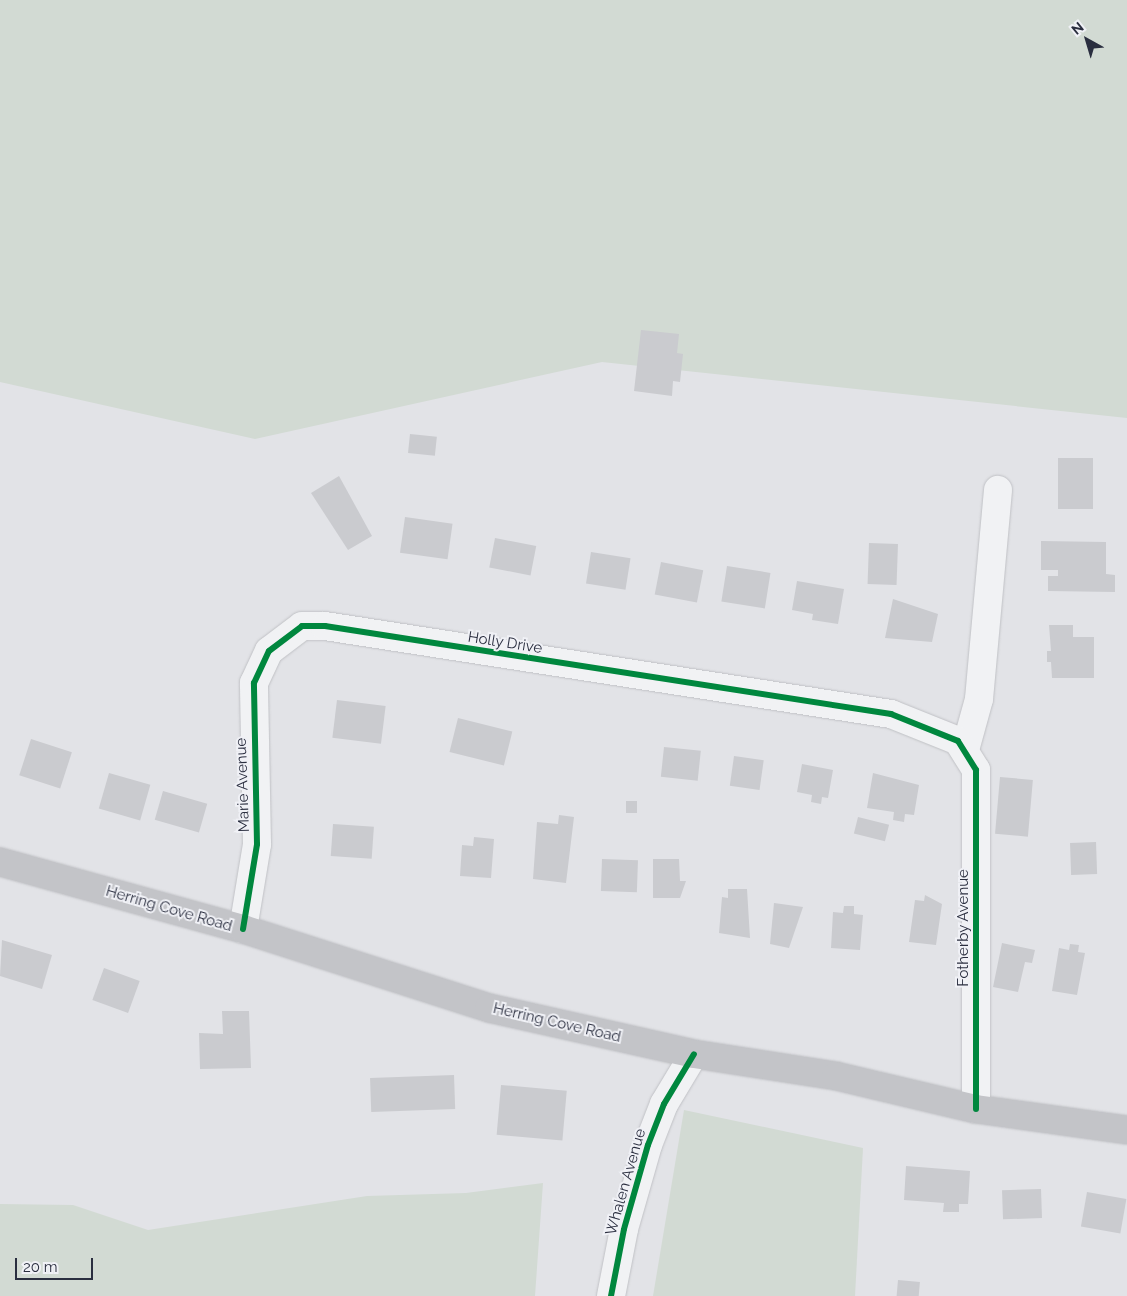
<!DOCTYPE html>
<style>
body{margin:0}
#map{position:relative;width:1127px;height:1296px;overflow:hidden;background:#e2e3e7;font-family:Raleway,sans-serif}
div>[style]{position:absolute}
.green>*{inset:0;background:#d2dad3}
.building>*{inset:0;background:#cacbcf;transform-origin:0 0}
.roads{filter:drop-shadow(0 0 1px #c0c1c5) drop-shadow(0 0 1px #c0c1c5)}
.minor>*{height:28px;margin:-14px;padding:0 14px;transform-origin:14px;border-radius:14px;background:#f1f2f4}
.secondary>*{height:28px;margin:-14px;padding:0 14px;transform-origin:14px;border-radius:14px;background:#c3c4c8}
.cycleway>*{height:6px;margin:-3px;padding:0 3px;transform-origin:3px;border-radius:3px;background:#00873e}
span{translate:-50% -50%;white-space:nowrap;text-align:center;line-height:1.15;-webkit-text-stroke:4px #f0f1f6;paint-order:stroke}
.street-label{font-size:15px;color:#2a2e3f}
.north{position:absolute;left:1062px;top:15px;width:50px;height:50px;-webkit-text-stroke:4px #f0f1f6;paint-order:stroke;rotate:321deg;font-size:14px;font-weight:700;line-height:20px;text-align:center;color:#2a2e3f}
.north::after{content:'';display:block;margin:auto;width:18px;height:22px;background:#2a2e3f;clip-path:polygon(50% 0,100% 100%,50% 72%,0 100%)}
.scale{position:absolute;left:15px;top:1258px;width:78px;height:22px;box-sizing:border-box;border:2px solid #2a2e3f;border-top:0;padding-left:6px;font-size:15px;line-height:18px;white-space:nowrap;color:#2a2e3f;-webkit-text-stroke:4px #f0f1f6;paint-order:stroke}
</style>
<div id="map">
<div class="green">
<div style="clip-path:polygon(0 0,1127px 0,1127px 418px,602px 362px,255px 439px,0 382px)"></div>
<div style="clip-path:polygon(684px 1110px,863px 1148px,855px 1296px,653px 1296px)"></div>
<div style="clip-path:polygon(543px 1183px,535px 1296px,0 1296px,0 1204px,73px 1205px,148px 1230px,367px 1196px,466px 1193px)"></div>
</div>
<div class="building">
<div style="clip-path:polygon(641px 330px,679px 334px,677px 353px,683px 354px,680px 382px,673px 381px,672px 396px,634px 391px)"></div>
<div style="left:410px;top:434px;width:27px;height:19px;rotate:6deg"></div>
<div style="left:1058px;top:458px;width:35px;height:51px"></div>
<div style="clip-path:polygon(339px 476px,372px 536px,348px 550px,311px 493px)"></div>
<div style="left:405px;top:517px;width:48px;height:36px;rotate:8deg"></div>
<div style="left:495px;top:538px;width:42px;height:30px;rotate:11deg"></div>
<div style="clip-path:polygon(1041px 541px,1106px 542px,1106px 574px,1115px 575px,1115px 592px,1048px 591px,1048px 576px,1058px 576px,1058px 570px,1041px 570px)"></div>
<div style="left:869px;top:543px;width:29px;height:41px;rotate:2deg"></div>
<div style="left:591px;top:552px;width:40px;height:32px;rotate:9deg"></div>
<div style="left:661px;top:562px;width:43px;height:33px;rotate:11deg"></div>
<div style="left:727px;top:566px;width:44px;height:36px;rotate:9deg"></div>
<div style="clip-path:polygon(797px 581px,844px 589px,838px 624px,812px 620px,813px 614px,792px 610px)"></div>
<div style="clip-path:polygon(893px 599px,938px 614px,932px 642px,885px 638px)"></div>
<div style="clip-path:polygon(1049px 625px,1073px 625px,1073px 637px,1094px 637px,1094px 678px,1052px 678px,1051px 662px,1047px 662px,1047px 651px,1051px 651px)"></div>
<div style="left:337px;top:700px;width:49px;height:38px;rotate:7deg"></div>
<div style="left:458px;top:718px;width:56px;height:35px;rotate:14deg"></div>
<div style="left:31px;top:739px;width:43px;height:38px;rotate:18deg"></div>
<div style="left:664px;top:747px;width:37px;height:30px;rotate:6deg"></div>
<div style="left:734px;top:756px;width:30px;height:30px;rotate:8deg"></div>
<div style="clip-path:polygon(802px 764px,833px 770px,828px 798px,822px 797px,821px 804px,811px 802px,812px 795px,797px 792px)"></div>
<div style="left:109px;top:773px;width:43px;height:37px;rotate:16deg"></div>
<div style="clip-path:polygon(873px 773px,919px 785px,914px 815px,905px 814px,904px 822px,893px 820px,894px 812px,867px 808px)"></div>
<div style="left:1000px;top:777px;width:33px;height:57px;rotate:5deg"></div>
<div style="left:163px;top:791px;width:46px;height:30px;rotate:16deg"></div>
<div style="left:626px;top:801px;width:11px;height:12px"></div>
<div style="clip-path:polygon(559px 815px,574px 817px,566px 883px,533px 879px,537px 822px,558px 824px)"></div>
<div style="left:858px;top:817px;width:32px;height:17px;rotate:14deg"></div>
<div style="left:333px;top:824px;width:41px;height:32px;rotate:4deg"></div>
<div style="clip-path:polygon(474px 837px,494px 839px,491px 878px,460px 876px,462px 845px,473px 846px)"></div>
<div style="left:1096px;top:842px;width:32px;height:26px;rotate:88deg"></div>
<div style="left:602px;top:859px;width:36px;height:32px;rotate:2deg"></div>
<div style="clip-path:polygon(653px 859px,679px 859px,680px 881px,686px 881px,680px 898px,653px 898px)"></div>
<div style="clip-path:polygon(728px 889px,747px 889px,750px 938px,719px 933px,722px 897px,728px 898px)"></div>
<div style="clip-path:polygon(925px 895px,942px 904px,936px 945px,909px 942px,915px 900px,924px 901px)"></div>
<div style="clip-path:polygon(774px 903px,803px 907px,789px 948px,770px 944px)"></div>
<div style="clip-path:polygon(844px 906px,854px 906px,854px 914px,863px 915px,860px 950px,831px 948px,833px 912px,843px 913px)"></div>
<div style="clip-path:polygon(2px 940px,52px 955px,42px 989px,0 976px)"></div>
<div style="clip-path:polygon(1002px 943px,1035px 950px,1032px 963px,1025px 962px,1018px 992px,993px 987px)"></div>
<div style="clip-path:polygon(1070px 944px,1079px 945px,1078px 952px,1085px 953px,1077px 995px,1052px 991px,1059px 948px,1069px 950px)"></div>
<div style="left:104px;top:968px;width:38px;height:34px;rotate:20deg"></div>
<div style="clip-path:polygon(222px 1011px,249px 1011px,251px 1068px,200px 1069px,199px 1033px,223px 1034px)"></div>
<div style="left:454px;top:1075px;width:34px;height:84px;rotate:88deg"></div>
<div style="left:501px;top:1085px;width:66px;height:50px;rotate:5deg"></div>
<div style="clip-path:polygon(906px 1166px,970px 1171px,968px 1204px,959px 1204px,959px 1212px,943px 1212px,944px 1203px,904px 1200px)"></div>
<div style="left:1041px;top:1189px;width:29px;height:39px;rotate:88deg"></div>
<div style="left:1087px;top:1192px;width:40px;height:35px;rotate:10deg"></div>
<div style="left:898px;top:1280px;width:22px;height:16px;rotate:5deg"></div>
</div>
<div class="roads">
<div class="minor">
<div style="left:965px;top:750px;width:53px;rotate:-74.6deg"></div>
<div style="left:979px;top:699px;width:210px;rotate:-84.8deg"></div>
<div style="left:243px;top:929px;width:86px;rotate:-80.6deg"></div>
<div style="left:257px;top:844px;width:161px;rotate:-91.1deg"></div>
<div style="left:254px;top:683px;width:35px;rotate:-65deg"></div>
<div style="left:269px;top:651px;width:41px;rotate:-37.1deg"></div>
<div style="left:302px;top:626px;width:23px"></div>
<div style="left:325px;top:626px;width:573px;rotate:8.84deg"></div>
<div style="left:891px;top:714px;width:72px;rotate:21.9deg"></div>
<div style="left:958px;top:741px;width:34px;rotate:58deg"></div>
<div style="left:976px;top:770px;width:339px;rotate:90deg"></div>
<div style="left:611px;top:1296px;width:68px;rotate:-79deg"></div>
<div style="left:624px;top:1229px;width:87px;rotate:-74.1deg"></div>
<div style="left:648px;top:1145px;width:44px;rotate:-68.7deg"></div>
<div style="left:664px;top:1104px;width:58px;rotate:-59deg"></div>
</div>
<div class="secondary">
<div style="left:0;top:862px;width:252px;rotate:15.4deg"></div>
<div style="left:243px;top:929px;width:258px;rotate:17.8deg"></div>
<div style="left:489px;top:1008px;width:210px;rotate:12.6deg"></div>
<div style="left:694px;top:1054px;width:144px;rotate:8.8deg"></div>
<div style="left:836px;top:1076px;width:144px;rotate:13.3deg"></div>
<div style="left:976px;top:1109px;width:152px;rotate:7.9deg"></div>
</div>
</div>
<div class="cycleway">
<div style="left:243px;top:929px;width:86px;rotate:-80.6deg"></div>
<div style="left:257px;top:844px;width:161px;rotate:-91.1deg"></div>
<div style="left:254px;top:683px;width:35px;rotate:-65deg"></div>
<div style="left:269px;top:651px;width:41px;rotate:-37.1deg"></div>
<div style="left:302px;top:626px;width:23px"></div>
<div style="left:325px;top:626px;width:573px;rotate:8.84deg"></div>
<div style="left:891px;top:714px;width:72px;rotate:21.9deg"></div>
<div style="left:958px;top:741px;width:34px;rotate:58deg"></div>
<div style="left:976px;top:770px;width:339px;rotate:90deg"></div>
<div style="left:611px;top:1296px;width:68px;rotate:-79deg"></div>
<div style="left:624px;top:1229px;width:87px;rotate:-74.1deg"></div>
<div style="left:648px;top:1145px;width:44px;rotate:-68.7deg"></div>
<div style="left:664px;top:1104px;width:58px;rotate:-59deg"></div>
</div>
<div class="street-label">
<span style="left:505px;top:643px;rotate:9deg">Holly Drive</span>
<span style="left:243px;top:785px;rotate:-92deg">Marie Avenue</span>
<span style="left:169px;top:909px;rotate:16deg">Herring Cove Road</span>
<span style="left:964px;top:928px;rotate:-90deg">Fotherby Avenue</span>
<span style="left:557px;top:1023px;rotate:13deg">Herring Cove Road</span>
<span style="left:626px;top:1182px;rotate:-74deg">Whalen Avenue</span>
</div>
<div class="north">N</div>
<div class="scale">20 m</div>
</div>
